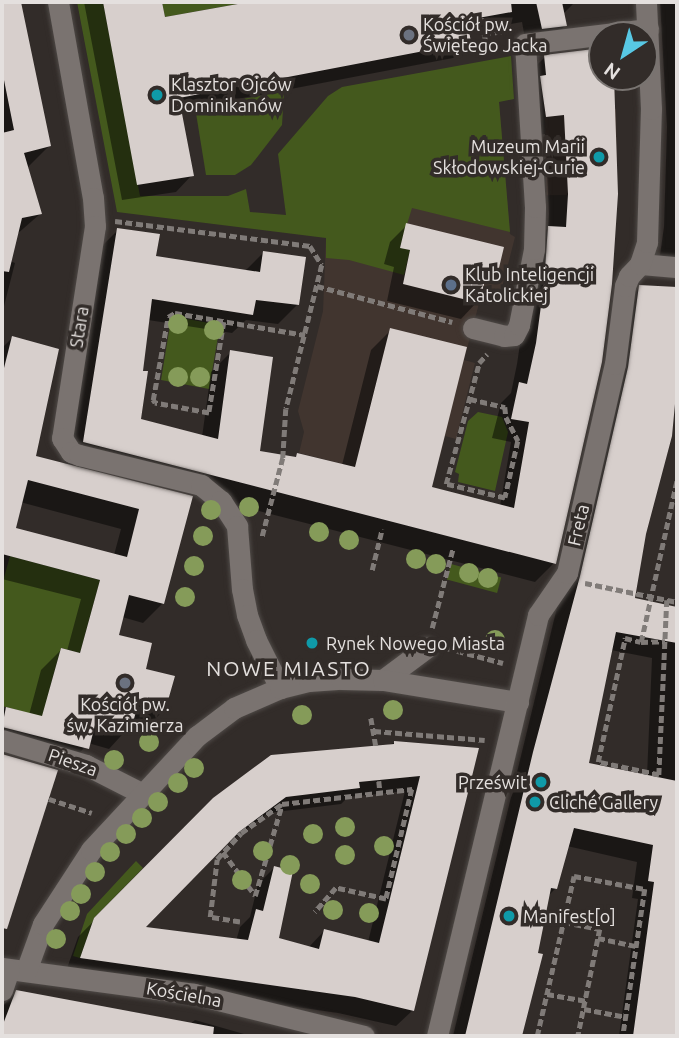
<!DOCTYPE html>
<meta charset="utf-8">
<style>
body{margin:0}
#map{position:relative;width:679px;height:1038px;overflow:hidden;background:#322c29;font-family:Ubuntu,sans-serif}
div>[style]{position:absolute}
.built>*{inset:0;background:#41352f;transform-origin:0 0}
.green>*{inset:0;background:#44591d;transform-origin:0 0}
.shadow>*{inset:0;background:#0007}
.building>*{inset:0;background:#d7cfcc}
.path>*{height:4.5px;margin-top:-2.25px;transform-origin:0;background:repeating-linear-gradient(90deg,#807b78 0 7px,transparent 0 10.5px)}
.roads{filter:drop-shadow(0 0 2px #4f4a47) drop-shadow(0 0 2px #4f4a47)}
.minor>*{height:21px;margin:-10.5px;padding:0 10.5px;transform-origin:10.5px;border-radius:10.5px;background:#7a7370}
.trees>*{width:20px;height:20px;margin:-10px;border-radius:50%;background:#859b59}
.dots>*{width:19px;height:19px;translate:-50% -50%;box-sizing:border-box;border:4px solid #322c29;border-radius:50%}
span{translate:-50% -50%;white-space:nowrap;text-align:center;line-height:1.15;-webkit-text-stroke:7px #322c29;paint-order:stroke}
.poi-label{font-size:18px;color:#e4e0de}
.left{translate:0 -50%;text-align:left}
.right{translate:-100% -50%;text-align:right}
.street-label{font-size:18px;color:#e4e0de}
.quarter-label{font-size:21px;color:#e4e0de;letter-spacing:2px}
.frame{position:absolute;inset:0;border:4px solid #e4e0de;pointer-events:none}
.north{position:absolute;left:588px;top:21px;width:70px;height:70px;box-sizing:border-box;background:#322c29;border:2px solid #797471;border-radius:50%;rotate:216deg;font-size:19px;font-weight:700;line-height:28px;text-align:center;color:#e4e0de}
.north::after{content:'';display:block;margin:auto;width:24px;height:32px;background:#58c8e4;clip-path:polygon(50% 0,100% 100%,50% 72%,0 100%)}
</style>
<div id="map">
<div class="built">
<div style="clip-path:polygon(499px 101px,510px 234px,515px 237px,499px 300px,481px 296px,464px 360px,475px 363px,456px 439px,445px 436px,440px 457px,433px 455px,355px 467px,299px 453px,304px 432px,298px 411px,323px 311px,326px 238px)"></div>
<div style="left:616px;top:109px;width:85px;height:71px;rotate:89deg"></div>
</div>
<div class="green">
<div style="clip-path:polygon(77px 2px,103px 2px,140px 196px,228px 196px,246px 189px,250px 212px,286px 215px,278px 154px,328px 96px,342px 87px,511px 56px,514px 99px,499px 102px,510px 232px,412px 208px,400px 247px,410px 250px,404px 275px,349px 260px,326px 258px,326px 238px,117px 212px)"></div>
<div style="clip-path:polygon(162px 2px,249px 2px,165px 17px)"></div>
<div style="clip-path:polygon(284px 92px,282px 125px,251px 165px,235px 175px,206px 175px,195px 107px)"></div>
<div style="clip-path:polygon(176px 317px,220px 325px,209px 389px,161px 380px,171px 319px)"></div>
<div style="clip-path:polygon(478px 412px,502px 417px,508px 432px,495px 491px,458px 482px,459px 474px,455px 472px,468px 421px)"></div>
<div style="clip-path:polygon(10px 556px,100px 580px,80px 653px,61px 648px,50px 687px,50px 719px,2px 706px,2px 585px)"></div>
<div style="left:451px;top:564px;width:52px;height:16px;rotate:15deg"></div>
<div style="clip-path:polygon(136px 861px,143px 868px,94px 918px,80px 958px,73px 956px,87px 914px)"></div>
</div>
<div class="shadow">
<div style="clip-path:polygon(2px 2px,19px 2px,49px 146px,28px 167px,40px 214px,16px 235px,10px 261px,15px 263px,2px 314px)"></div>
<div style="clip-path:polygon(84px 2px,160px 2px,163px 19px,259px 2px,573px 4px,563px 14px,566px 25px,549px 41px,526px 44px,522px 22px,467px 32px,469px 42px,453px 58px,180px 110px,192px 175px,176px 192px,122px 200px)"></div>
<div style="clip-path:polygon(660px 2px,677px 2px,677px 270px,658px 269px,664px 227px,667px 127px)"></div>
<div style="clip-path:polygon(evenodd,602px 50px,602px 77px,612px 77px,554px 563px,535px 582px,87px 467px,86px 471px,190px 498px,163px 603px,143px 623px,122px 617px,117px 637px,143px 670px,164px 710px,144px 730px,130px 726px,109px 749px,88px 743px,67px 768px,2px 751px,2px 708px,29px 715px,41px 670px,61px 650px,67px 651px,81px 599px,2px 579px,2px 348px,12px 338px,34px 457px,64px 465px,98px 250px,118px 230px,154px 257px,244px 272px,263px 253px,298px 304px,278px 324px,246px 320px,232px 333px,148px 320px,141px 372px,139px 420px,202px 437px,211px 372px,231px 352px,258px 452px,294px 458px,298px 455px,342px 465px,371px 350px,391px 330px,430px 488px,500px 506px,511px 442px,492px 438px,501px 403px,511px 393px,517px 364px,526px 303px,529px 247px,548px 228px,549px 214px,545px 134px,528px 135px,526px 76px,545px 57px,602px 50px,20px 502px,121px 529px,114px 555px,14px 529px,20px 502px,602px 50px,88px 717px,118px 725px,118px 728px,87px 720px,88px 717px)"></div>
<div style="clip-path:polygon(407px 225px,496px 271px,482px 286px,477px 302px,461px 319px,387px 301px,394px 267px,384px 264px,390px 242px)"></div>
<div style="clip-path:polygon(evenodd,640px 287px,677px 289px,677px 356px,671px 435px,644px 534px,633px 599px,677px 608px,677px 1003px,673px 1036px,619px 1036px,638px 899px,632px 898px,637px 862px,567px 846px,556px 888px,548px 896px,536px 954px,540px 955px,521px 1036px,453px 1036px,611px 385px,623px 304px,640px 287px,611px 650px,652px 658px,647px 776px,587px 764px,611px 650px)"></div>
<div style="clip-path:polygon(evenodd,394px 743px,476px 749px,413px 1010px,396px 1026px,338px 1013px,65px 974px,78px 937px,214px 799px,394px 743px,405px 791px,368px 942px,324px 931px,308px 948px,277px 939px,274px 868px,258px 884px,250px 917px,240px 927px,236px 941px,142px 929px,222px 847px,268px 813px,341px 804px,348px 797px,405px 791px)"></div>
<div style="clip-path:polygon(2px 755px,56px 772px,2px 936px)"></div>
<div style="clip-path:polygon(16px 992px,125px 1015px,129px 1011px,190px 1024px,195px 1020px,251px 1036px,2px 1036px,2px 1007px)"></div>
</div>
<div class="building">
<div style="clip-path:polygon(2px 2px,21px 2px,51px 146px,24px 153px,42px 214px,22px 218px,9px 272px,2px 271px,2px 133px,14px 130px,2px 70px)"></div>
<div style="clip-path:polygon(103px 2px,162px 2px,165px 17px,249px 2px,511px 2px,512px 12px,467px 20px,471px 42px,179px 98px,194px 176px,137px 185px)"></div>
<div style="clip-path:polygon(536px 2px,562px 2px,567px 26px,542px 29px)"></div>
<div style="clip-path:polygon(602px 48px,602px 77px,614px 77px,618px 194px,612px 284px,602px 362px,556px 564px,83px 442px,117px 228px,160px 234px,156px 256px,260px 272px,263px 251px,306px 257px,299px 305px,256px 300px,253px 315px,152px 299px,143px 371px,148px 371px,141px 419px,218px 439px,230px 350px,273px 357px,260px 451px,296px 457px,297px 453px,355px 467px,390px 328px,467px 347px,432px 487px,514px 508px,529px 422px,511px 419px,519px 382px,527px 384px,536px 343px,544px 283px,548px 226px,566px 227px,568px 194px,564px 115px,546px 117px,540px 76px,546px 75px,544px 55px)"></div>
<div style="clip-path:polygon(406px 223px,504px 247px,498px 272px,488px 270px,479px 303px,403px 284px,410px 250px,400px 248px)"></div>
<div style="clip-path:polygon(639px 285px,677px 287px,677px 405px,675px 404px,672px 436px,646px 534px,635px 598px,677px 607px,677px 643px,616px 632px,589px 763px,677px 781px,675px 1036px,633px 1036px,654px 882px,648px 881px,653px 845px,574px 828px,557px 889px,551px 888px,538px 953px,543px 954px,522px 1036px,465px 1036px,533px 752px,580px 576px,628px 367px)"></div>
<div style="clip-path:polygon(evenodd,12px 336px,59px 349px,36px 456px,193px 496px,164px 604px,129px 595px,119px 635px,152px 643px,146px 669px,175px 676px,165px 711px,138px 704px,131px 730px,96px 721px,89px 749px,2px 727px,6px 707px,42px 716px,61px 648px,80px 653px,100px 580px,2px 554px,2px 376px,12px 336px,28px 480px,139px 509px,127px 557px,16px 528px,28px 480px)"></div>
<div style="clip-path:polygon(evenodd,394px 741px,479px 748px,414px 1011px,355px 997px,80px 958px,94px 918px,213px 798px,271px 755px,394px 744px,394px 741px,420px 776px,379px 943px,324px 929px,319px 949px,279px 938px,293px 871px,274px 866px,263px 911px,256px 909px,248px 940px,146px 927px,239px 832px,286px 797px,360px 788px,359px 782px,420px 776px)"></div>
<div style="clip-path:polygon(2px 754px,58px 770px,7px 929px,2px 928px)"></div>
<div style="clip-path:polygon(16px 990px,214px 1027px,213px 1036px,2px 1036px,2px 1027px)"></div>
</div>
<div class="path">
<div style="left:482px;top:18px;width:10px;rotate:84deg"></div>
<div style="left:483px;top:28px;width:30px;rotate:-9deg"></div>
<div style="left:487px;top:51px;width:17px;rotate:-100deg"></div>
<div style="left:484px;top:34px;width:24px;rotate:-9deg"></div>
<div style="left:115px;top:221px;width:197px;rotate:7.3deg"></div>
<div style="left:310px;top:246px;width:22px;rotate:58deg"></div>
<div style="left:322px;top:265px;width:148px;rotate:104deg"></div>
<div style="left:286px;top:409px;width:49px;rotate:93.5deg"></div>
<div style="left:283px;top:458px;width:83px;rotate:104.7deg"></div>
<div style="left:317px;top:286px;width:140px;rotate:14.9deg"></div>
<div style="left:224px;top:322px;width:92px;rotate:99.4deg"></div>
<div style="left:209px;top:413px;width:55px;rotate:-169.5deg"></div>
<div style="left:155px;top:403px;width:4px;rotate:-124deg"></div>
<div style="left:153px;top:400px;width:84px;rotate:-79.8deg"></div>
<div style="left:168px;top:317px;width:8px;rotate:-30deg"></div>
<div style="left:175px;top:313px;width:132px;rotate:9.6deg"></div>
<div style="left:470px;top:399px;width:36px;rotate:13deg"></div>
<div style="left:505px;top:407px;width:10px;rotate:84deg"></div>
<div style="left:506px;top:417px;width:27px;rotate:63deg"></div>
<div style="left:518px;top:441px;width:58px;rotate:102.8deg"></div>
<div style="left:505px;top:498px;width:61px;rotate:-166.7deg"></div>
<div style="left:446px;top:484px;width:125px;rotate:-74.7deg"></div>
<div style="left:479px;top:363px;width:12px;rotate:-48deg"></div>
<div style="left:372px;top:570px;width:42px;rotate:-76.3deg"></div>
<div style="left:585px;top:583px;width:94px;rotate:11.7deg"></div>
<div style="left:667px;top:600px;width:175px;rotate:92.6deg"></div>
<div style="left:659px;top:775px;width:62px;rotate:-168deg"></div>
<div style="left:598px;top:762px;width:127px;rotate:-77.7deg"></div>
<div style="left:625px;top:638px;width:16px;rotate:14deg"></div>
<div style="left:641px;top:642px;width:166px;rotate:-77.5deg"></div>
<div style="left:432px;top:628px;width:83px;rotate:-75.3deg"></div>
<div style="left:641px;top:642px;width:24px;rotate:-2deg"></div>
<div style="left:447px;top:648px;width:58px;rotate:15deg"></div>
<div style="left:371px;top:718px;width:28px;rotate:80deg"></div>
<div style="left:374px;top:731px;width:111px;rotate:4.6deg"></div>
<div style="left:379px;top:781px;width:10px;rotate:84deg"></div>
<div style="left:49px;top:799px;width:45px;rotate:18deg"></div>
<div style="left:223px;top:852px;width:54px;rotate:53.3deg"></div>
<div style="left:255px;top:896px;width:96px;rotate:-73.6deg"></div>
<div style="left:240px;top:922px;width:30px;rotate:-171deg"></div>
<div style="left:210px;top:917px;width:58px;rotate:-83.1deg"></div>
<div style="left:217px;top:859px;width:35px;rotate:-47deg"></div>
<div style="left:241px;top:833px;width:50px;rotate:-35.3deg"></div>
<div style="left:282px;top:804px;width:131px;rotate:-6.6deg"></div>
<div style="left:412px;top:789px;width:113px;rotate:103.3deg"></div>
<div style="left:386px;top:899px;width:51px;rotate:-167.6deg"></div>
<div style="left:336px;top:888px;width:32px;rotate:131deg"></div>
<div style="left:564px;top:922px;width:37px;rotate:11deg"></div>
<div style="left:600px;top:929px;width:109px;rotate:101.6deg"></div>
<div style="left:598px;top:938px;width:39px;rotate:12deg"></div>
<div style="left:547px;top:994px;width:39px;rotate:10deg"></div>
<div style="left:584px;top:1009px;width:43px;rotate:10.8deg"></div>
<div style="left:537px;top:1036px;width:164px;rotate:-77deg"></div>
<div style="left:574px;top:876px;width:72px;rotate:10.4deg"></div>
<div style="left:645px;top:889px;width:149px;rotate:98.5deg"></div>
</div>
<div class="roads">
<div class="minor">
<div style="left:58px;top:2px;width:199px;rotate:79.9deg"></div>
<div style="left:93px;top:198px;width:28px;rotate:86deg"></div>
<div style="left:95px;top:226px;width:215px;rotate:98.8deg"></div>
<div style="left:62px;top:438px;width:17px;rotate:57deg"></div>
<div style="left:71px;top:452px;width:9px;rotate:21deg"></div>
<div style="left:79px;top:455px;width:126px;rotate:13.8deg"></div>
<div style="left:201px;top:485px;width:26px;rotate:39deg"></div>
<div style="left:221px;top:501px;width:30px;rotate:57deg"></div>
<div style="left:237px;top:526px;width:63px;rotate:85.5deg"></div>
<div style="left:242px;top:589px;width:26px;rotate:79deg"></div>
<div style="left:247px;top:615px;width:27px;rotate:70deg"></div>
<div style="left:256px;top:640px;width:54px;rotate:63.4deg"></div>
<div style="left:640px;top:264px;width:37px;rotate:5deg"></div>
<div style="left:473px;top:328px;width:32px;rotate:14deg"></div>
<div style="left:504px;top:336px;width:10px;rotate:-6deg"></div>
<div style="left:514px;top:335px;width:11px;rotate:-63deg"></div>
<div style="left:519px;top:325px;width:77px;rotate:-78.8deg"></div>
<div style="left:534px;top:249px;width:42px;rotate:-88.6deg"></div>
<div style="left:535px;top:207px;width:163px;rotate:-93.5deg"></div>
<div style="left:525px;top:44px;width:124px;rotate:-7deg"></div>
<div style="left:383px;top:680px;width:54px;rotate:-36.7deg"></div>
<div style="left:2px;top:740px;width:88px;rotate:16.6deg"></div>
<div style="left:86px;top:765px;width:62px;rotate:27deg"></div>
<div style="left:2px;top:968px;width:194px;rotate:7.7deg"></div>
<div style="left:194px;top:994px;width:175px;rotate:13.9deg"></div>
<div style="left:26px;top:971px;width:50px;rotate:-70.1deg"></div>
<div style="left:43px;top:924px;width:88px;rotate:-57deg"></div>
<div style="left:91px;top:850px;width:156px;rotate:-47.1deg"></div>
<div style="left:197px;top:736px;width:46px;rotate:-37.1deg"></div>
<div style="left:234px;top:708px;width:50px;rotate:-23.5deg"></div>
<div style="left:280px;top:688px;width:30px;rotate:-14deg"></div>
<div style="left:309px;top:681px;width:32px;rotate:-4deg"></div>
<div style="left:341px;top:679px;width:42px;rotate:1.4deg"></div>
<div style="left:383px;top:680px;width:137px;rotate:9.3deg"></div>
<div style="left:2px;top:990px;width:21px;rotate:-71deg"></div>
<div style="left:437px;top:1036px;width:433px;rotate:-76.5deg"></div>
<div style="left:538px;top:615px;width:51px;rotate:-55.4deg"></div>
<div style="left:567px;top:573px;width:214px;rotate:-77.1deg"></div>
<div style="left:615px;top:364px;width:79px;rotate:-82.7deg"></div>
<div style="left:625px;top:286px;width:11px;rotate:-68deg"></div>
<div style="left:629px;top:276px;width:16px;rotate:-47deg"></div>
<div style="left:640px;top:264px;width:23px;rotate:-72deg"></div>
<div style="left:647px;top:242px;width:133px;rotate:-88.3deg"></div>
<div style="left:651px;top:109px;width:107px;rotate:-92.7deg"></div>
</div>
</div>
<div class="trees">
<div style="left:178px;top:324px"></div>
<div style="left:214px;top:330px"></div>
<div style="left:178px;top:377px"></div>
<div style="left:200px;top:377px"></div>
<div style="left:249px;top:507px"></div>
<div style="left:211px;top:510px"></div>
<div style="left:319px;top:532px"></div>
<div style="left:203px;top:536px"></div>
<div style="left:349px;top:540px"></div>
<div style="left:416px;top:559px"></div>
<div style="left:436px;top:564px"></div>
<div style="left:194px;top:566px"></div>
<div style="left:469px;top:573px"></div>
<div style="left:488px;top:578px"></div>
<div style="left:185px;top:597px"></div>
<div style="left:495px;top:640px"></div>
<div style="left:393px;top:710px"></div>
<div style="left:302px;top:715px"></div>
<div style="left:149px;top:742px"></div>
<div style="left:114px;top:760px"></div>
<div style="left:194px;top:768px"></div>
<div style="left:178px;top:783px"></div>
<div style="left:158px;top:802px"></div>
<div style="left:142px;top:818px"></div>
<div style="left:345px;top:827px"></div>
<div style="left:126px;top:834px"></div>
<div style="left:313px;top:834px"></div>
<div style="left:384px;top:846px"></div>
<div style="left:263px;top:851px"></div>
<div style="left:110px;top:852px"></div>
<div style="left:345px;top:855px"></div>
<div style="left:290px;top:865px"></div>
<div style="left:95px;top:872px"></div>
<div style="left:242px;top:880px"></div>
<div style="left:310px;top:884px"></div>
<div style="left:81px;top:894px"></div>
<div style="left:333px;top:910px"></div>
<div style="left:70px;top:911px"></div>
<div style="left:369px;top:913px"></div>
<div style="left:56px;top:939px"></div>
</div>
<div class="dots">
<div style="left:409px;top:35px;background:#6b7280"></div>
<div style="left:157px;top:95px;background:#0f9aa8"></div>
<div style="left:599px;top:157px;background:#0f9aa8"></div>
<div style="left:451px;top:285px;background:#5c6f8a"></div>
<div style="left:312px;top:643px;background:#0f9aa8"></div>
<div style="left:125px;top:683px;background:#6b7280"></div>
<div style="left:541px;top:782px;background:#0f9aa8"></div>
<div style="left:535px;top:802px;background:#0f9aa8"></div>
<div style="left:509px;top:916px;background:#0f9aa8"></div>
</div>
<div class="poi-label">
<span class="left" style="left:423px;top:35px">Kościół pw.<br>Świętego Jacka</span>
<span class="left" style="left:171px;top:95px">Klasztor Ojców<br>Dominikanów</span>
<span class="right" style="left:585px;top:157px">Muzeum Marii<br>Skłodowskiej-Curie</span>
<span class="left" style="left:465px;top:285px">Klub Inteligencji<br>Katolickiej</span>
<span class="left" style="left:326px;top:643px">Rynek Nowego Miasta</span>
<span style="left:125px;top:715px">Kościół pw.<br>św. Kazimierza</span>
<span class="right" style="left:527px;top:782px">Prześwit</span>
<span class="left" style="left:549px;top:802px">Cliché Gallery</span>
<span class="left" style="left:523px;top:916px">Manifest[o]</span>
</div>
<div class="street-label">
<span style="left:79px;top:327px;rotate:-81deg">Stara</span>
<span style="left:578px;top:525px;rotate:-77deg">Freta</span>
<span style="left:73px;top:762px;rotate:19deg">Piesza</span>
<span style="left:184px;top:994px;rotate:10deg">Kościelna</span>
</div>
<div class="quarter-label">
<span style="left:289px;top:668px">NOWE MIASTO</span>
</div>
<div class="frame"></div>
<div class="north">N</div>
</div>
